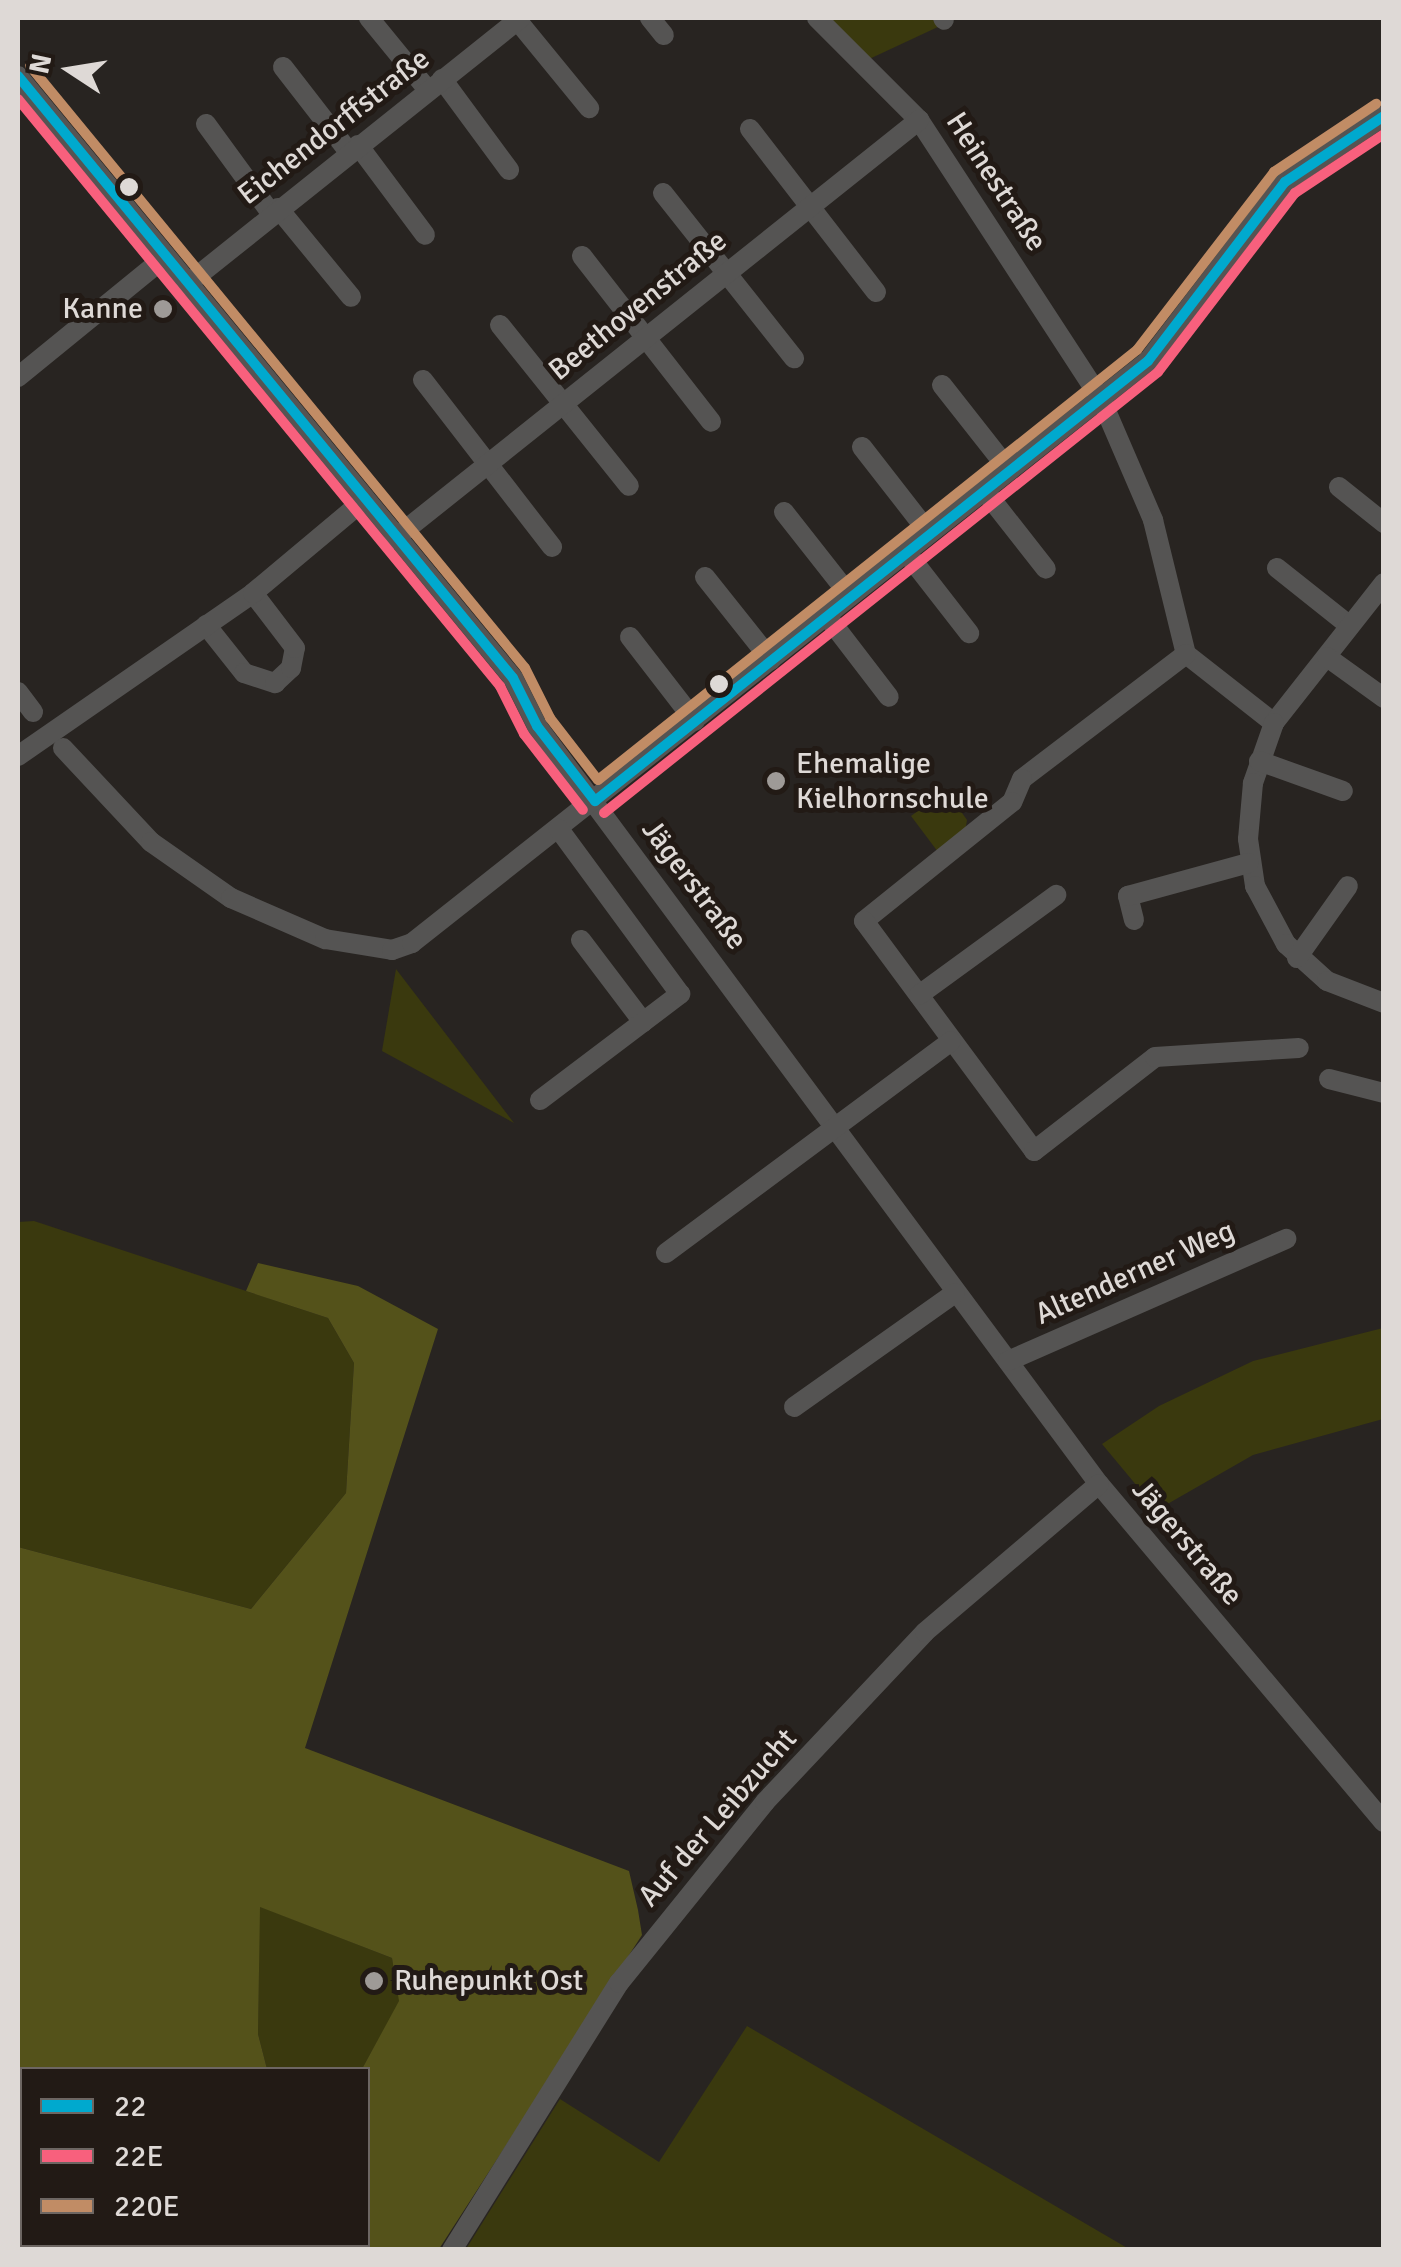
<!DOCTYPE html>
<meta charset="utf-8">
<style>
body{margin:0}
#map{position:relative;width:1401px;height:2267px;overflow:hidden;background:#282421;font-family:Signika,sans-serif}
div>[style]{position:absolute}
.green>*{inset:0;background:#3a390e}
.forest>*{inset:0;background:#54521a}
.minor>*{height:20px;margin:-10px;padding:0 10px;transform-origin:10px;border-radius:10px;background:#555453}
.bus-1>*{height:10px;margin:-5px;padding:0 5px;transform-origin:5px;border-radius:5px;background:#00a9ce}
.bus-2>*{height:10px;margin:-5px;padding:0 5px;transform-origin:5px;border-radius:5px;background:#f8607d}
.bus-3>*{height:10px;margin:-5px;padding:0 5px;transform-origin:5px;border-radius:5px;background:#c18c65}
.dots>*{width:28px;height:28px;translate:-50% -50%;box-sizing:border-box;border:5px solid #221a15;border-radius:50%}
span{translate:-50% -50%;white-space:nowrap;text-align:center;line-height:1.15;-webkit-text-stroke:10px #221a15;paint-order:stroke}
.street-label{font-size:30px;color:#ded9d6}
.poi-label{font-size:30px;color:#ded9d6}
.right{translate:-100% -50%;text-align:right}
.left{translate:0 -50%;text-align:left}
.frame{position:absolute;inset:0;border:20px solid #ded9d6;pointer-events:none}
.legend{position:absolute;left:20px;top:2067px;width:350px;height:180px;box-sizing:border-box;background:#221a15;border:2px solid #6d6662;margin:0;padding:12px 18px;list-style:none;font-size:30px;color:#ded9d6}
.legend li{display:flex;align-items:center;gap:20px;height:50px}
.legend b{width:50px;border:2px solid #6d6662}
.north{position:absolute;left:20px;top:20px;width:100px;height:100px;-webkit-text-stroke:8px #221a15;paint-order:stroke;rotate:282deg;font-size:28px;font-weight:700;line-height:40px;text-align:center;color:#ded9d6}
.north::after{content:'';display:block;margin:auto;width:35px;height:45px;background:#ded9d6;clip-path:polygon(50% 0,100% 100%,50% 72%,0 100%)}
</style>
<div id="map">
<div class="green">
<div style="clip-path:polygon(824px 18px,938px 18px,940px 26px,865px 61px)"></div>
<div style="clip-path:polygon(946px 790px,967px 820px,965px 832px,938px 852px,911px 816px)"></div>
<div style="clip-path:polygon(396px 969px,514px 1123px,382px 1051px)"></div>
<div style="clip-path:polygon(34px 1221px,328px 1318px,354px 1363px,346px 1493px,251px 1609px,18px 1547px,18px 1222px)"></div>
<div style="clip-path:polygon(1383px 1328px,1383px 1419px,1253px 1455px,1157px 1510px,1102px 1444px,1159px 1406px,1253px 1361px)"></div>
<div style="clip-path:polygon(259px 1906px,392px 1958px,400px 2001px,362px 2069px,267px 2069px,258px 2034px)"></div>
<div style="clip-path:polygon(747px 2026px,1129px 2249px,466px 2249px,560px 2099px,659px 2162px)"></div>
</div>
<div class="forest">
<div style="clip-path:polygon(258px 1263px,358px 1286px,438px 1329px,305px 1748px,629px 1871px,638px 1910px,642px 1935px,439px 2249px,261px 2249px,368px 2244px,368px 2070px,362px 2069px,399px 2001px,392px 1958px,260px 1907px,258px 2034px,267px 2069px,22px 2070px,22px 2086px,18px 2085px,18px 1547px,251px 1609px,346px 1493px,354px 1363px,328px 1318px,246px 1291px)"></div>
<div style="clip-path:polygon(18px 2134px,22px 2244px,217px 2249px,18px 2249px)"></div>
</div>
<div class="minor">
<div style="left:369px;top:18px;width:93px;rotate:50.7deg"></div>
<div style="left:650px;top:18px;width:22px;rotate:51deg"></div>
<div style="left:817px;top:18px;width:144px;rotate:45deg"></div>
<div style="left:919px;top:120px;width:333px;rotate:56.9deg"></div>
<div style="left:1101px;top:399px;width:132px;rotate:66.7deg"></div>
<div style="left:1153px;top:520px;width:138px;rotate:76.2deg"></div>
<div style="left:1186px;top:654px;width:112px;rotate:38.1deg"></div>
<div style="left:943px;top:18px;width:2px;rotate:63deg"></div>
<div style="left:517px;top:20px;width:114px;rotate:50.7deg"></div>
<div style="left:283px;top:67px;width:108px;rotate:52.2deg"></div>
<div style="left:18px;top:76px;width:779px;rotate:50.57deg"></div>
<div style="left:513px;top:678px;width:54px;rotate:63.4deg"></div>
<div style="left:537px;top:726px;width:944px;rotate:53.45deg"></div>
<div style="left:1099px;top:1484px;width:442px;rotate:49.9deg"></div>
<div style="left:442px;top:79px;width:113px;rotate:53.6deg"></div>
<div style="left:206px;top:124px;width:110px;rotate:53.9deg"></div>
<div style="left:750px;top:129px;width:206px;rotate:52.3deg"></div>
<div style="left:358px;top:145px;width:112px;rotate:53.3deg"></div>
<div style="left:663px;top:193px;width:211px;rotate:51.6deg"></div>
<div style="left:278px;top:208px;width:115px;rotate:50.6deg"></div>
<div style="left:582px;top:256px;width:210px;rotate:52.1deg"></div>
<div style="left:186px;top:285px;width:428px;rotate:-38.6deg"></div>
<div style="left:500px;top:325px;width:206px;rotate:51.3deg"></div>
<div style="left:18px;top:377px;width:188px;rotate:-39.2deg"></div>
<div style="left:423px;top:380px;width:211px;rotate:52.3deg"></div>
<div style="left:942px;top:385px;width:108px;rotate:51.8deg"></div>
<div style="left:862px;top:447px;width:109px;rotate:52.1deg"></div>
<div style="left:1339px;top:487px;width:58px;rotate:38.7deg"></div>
<div style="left:984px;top:490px;width:100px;rotate:51.9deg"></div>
<div style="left:784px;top:512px;width:107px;rotate:51.8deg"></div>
<div style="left:394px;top:539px;width:672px;rotate:-38.59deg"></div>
<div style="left:906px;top:552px;width:103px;rotate:52.1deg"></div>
<div style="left:1277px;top:568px;width:93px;rotate:38.5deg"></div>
<div style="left:705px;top:577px;width:106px;rotate:51.5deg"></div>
<div style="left:1384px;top:583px;width:178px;rotate:128.2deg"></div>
<div style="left:1274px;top:723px;width:64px;rotate:109.3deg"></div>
<div style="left:1253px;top:783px;width:56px;rotate:95.1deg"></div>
<div style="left:1248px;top:839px;width:48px;rotate:81.5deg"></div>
<div style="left:1255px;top:886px;width:66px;rotate:61.9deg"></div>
<div style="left:1286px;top:944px;width:55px;rotate:42.1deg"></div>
<div style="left:1327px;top:981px;width:61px;rotate:21.1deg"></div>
<div style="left:826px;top:615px;width:103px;rotate:52.5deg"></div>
<div style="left:206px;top:625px;width:61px;rotate:51.6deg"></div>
<div style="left:244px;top:673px;width:33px;rotate:18deg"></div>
<div style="left:275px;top:683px;width:22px;rotate:-43deg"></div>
<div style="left:291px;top:668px;width:20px;rotate:-79deg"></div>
<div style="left:295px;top:648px;width:69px;rotate:-127.4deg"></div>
<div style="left:630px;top:637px;width:106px;rotate:52.3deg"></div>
<div style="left:1186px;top:654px;width:206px;rotate:142.7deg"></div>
<div style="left:1022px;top:779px;width:25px;rotate:113deg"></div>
<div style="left:1012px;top:802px;width:190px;rotate:141.2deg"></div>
<div style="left:864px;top:921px;width:286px;rotate:53.5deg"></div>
<div style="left:1034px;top:1151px;width:153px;rotate:-37.8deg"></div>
<div style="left:1155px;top:1057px;width:144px;rotate:-3.6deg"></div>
<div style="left:1327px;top:657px;width:70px;rotate:35.7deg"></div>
<div style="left:18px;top:692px;width:25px;rotate:53deg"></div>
<div style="left:63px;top:748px;width:129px;rotate:46.9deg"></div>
<div style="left:151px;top:842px;width:98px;rotate:35deg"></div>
<div style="left:231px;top:898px;width:103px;rotate:23.6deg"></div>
<div style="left:325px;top:939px;width:68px;rotate:9.3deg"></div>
<div style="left:392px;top:950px;width:21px;rotate:-19deg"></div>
<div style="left:412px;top:943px;width:938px;rotate:-38.34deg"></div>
<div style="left:1148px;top:361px;width:225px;rotate:-52.6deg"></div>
<div style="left:1285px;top:182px;width:119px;rotate:-33.7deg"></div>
<div style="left:18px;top:756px;width:286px;rotate:-34.7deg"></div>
<div style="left:253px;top:593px;width:143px;rotate:-39.9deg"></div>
<div style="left:1259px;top:761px;width:89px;rotate:19.7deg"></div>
<div style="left:1134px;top:920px;width:25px;rotate:-104deg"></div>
<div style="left:1128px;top:896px;width:125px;rotate:-15.3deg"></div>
<div style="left:581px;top:940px;width:103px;rotate:52.9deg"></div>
<div style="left:1297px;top:958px;width:88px;rotate:-54.7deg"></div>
<div style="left:919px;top:995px;width:170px;rotate:-36.1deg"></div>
<div style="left:1329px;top:1079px;width:57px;rotate:14.3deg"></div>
<div style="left:540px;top:1100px;width:176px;rotate:-37.1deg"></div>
<div style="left:680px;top:994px;width:205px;rotate:-126.3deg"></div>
<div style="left:666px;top:1253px;width:355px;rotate:-36.6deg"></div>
<div style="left:1008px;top:1361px;width:304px;rotate:-23.7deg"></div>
<div style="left:794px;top:1407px;width:197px;rotate:-35.3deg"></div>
<div style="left:452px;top:2250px;width:315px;rotate:-58deg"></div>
<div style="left:619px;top:1983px;width:233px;rotate:-51.1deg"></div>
<div style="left:765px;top:1802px;width:233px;rotate:-46.7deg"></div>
<div style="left:925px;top:1632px;width:228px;rotate:-40.4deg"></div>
</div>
<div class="bus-1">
<div style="left:18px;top:76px;width:779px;rotate:50.57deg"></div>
<div style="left:513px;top:678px;width:54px;rotate:63.4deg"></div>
<div style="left:537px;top:726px;width:95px;rotate:52.3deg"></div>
<div style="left:595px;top:801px;width:707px;rotate:-38.51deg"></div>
<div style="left:1148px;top:361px;width:225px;rotate:-52.6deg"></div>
<div style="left:1285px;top:182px;width:119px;rotate:-33.7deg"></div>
</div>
<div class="bus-2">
<div style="left:18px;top:99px;width:760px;rotate:50.61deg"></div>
<div style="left:500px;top:686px;width:54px;rotate:63.4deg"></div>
<div style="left:524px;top:734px;width:96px;rotate:52.2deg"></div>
<div style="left:604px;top:813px;width:708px;rotate:-38.52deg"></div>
<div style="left:1158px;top:372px;width:225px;rotate:-52.6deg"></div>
<div style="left:1295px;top:193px;width:107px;rotate:-33.5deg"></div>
</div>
<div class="bus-3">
<div style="left:30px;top:66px;width:779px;rotate:50.57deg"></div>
<div style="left:525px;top:668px;width:56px;rotate:63.4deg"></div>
<div style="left:550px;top:718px;width:78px;rotate:52.3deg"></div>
<div style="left:598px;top:780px;width:690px;rotate:-38.58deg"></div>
<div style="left:1137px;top:350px;width:225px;rotate:-52.4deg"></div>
<div style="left:1274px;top:172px;width:123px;rotate:-33.7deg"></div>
</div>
<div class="dots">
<div style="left:129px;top:187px;background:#ded9d6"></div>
<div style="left:163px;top:309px;background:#9e9a97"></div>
<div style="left:719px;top:684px;background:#ded9d6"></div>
<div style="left:776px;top:781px;background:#9e9a97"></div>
<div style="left:374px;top:1981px;background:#9e9a97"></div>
</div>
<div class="street-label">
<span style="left:334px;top:127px;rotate:-38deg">Eichendorffstraße</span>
<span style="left:996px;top:182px;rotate:57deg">Heinestraße</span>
<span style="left:638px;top:306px;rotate:-39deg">Beethovenstraße</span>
<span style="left:694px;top:885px;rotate:53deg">Jägerstraße</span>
<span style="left:1135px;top:1273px;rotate:-24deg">Altenderner Weg</span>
<span style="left:1187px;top:1543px;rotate:50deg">Jägerstraße</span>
<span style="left:718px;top:1818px;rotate:-49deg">Auf der Leibzucht</span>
</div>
<div class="poi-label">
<span class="right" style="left:143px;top:309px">Kanne</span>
<span class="left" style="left:796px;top:781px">Ehemalige<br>Kielhornschule</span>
<span class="left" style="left:394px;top:1981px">Ruhepunkt Ost</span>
</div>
<div class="frame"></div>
<ul class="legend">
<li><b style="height:12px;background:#00a9ce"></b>22</li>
<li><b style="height:12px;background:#f8607d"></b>22E</li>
<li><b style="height:12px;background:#c18c65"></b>220E</li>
</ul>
<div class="north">N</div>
</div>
